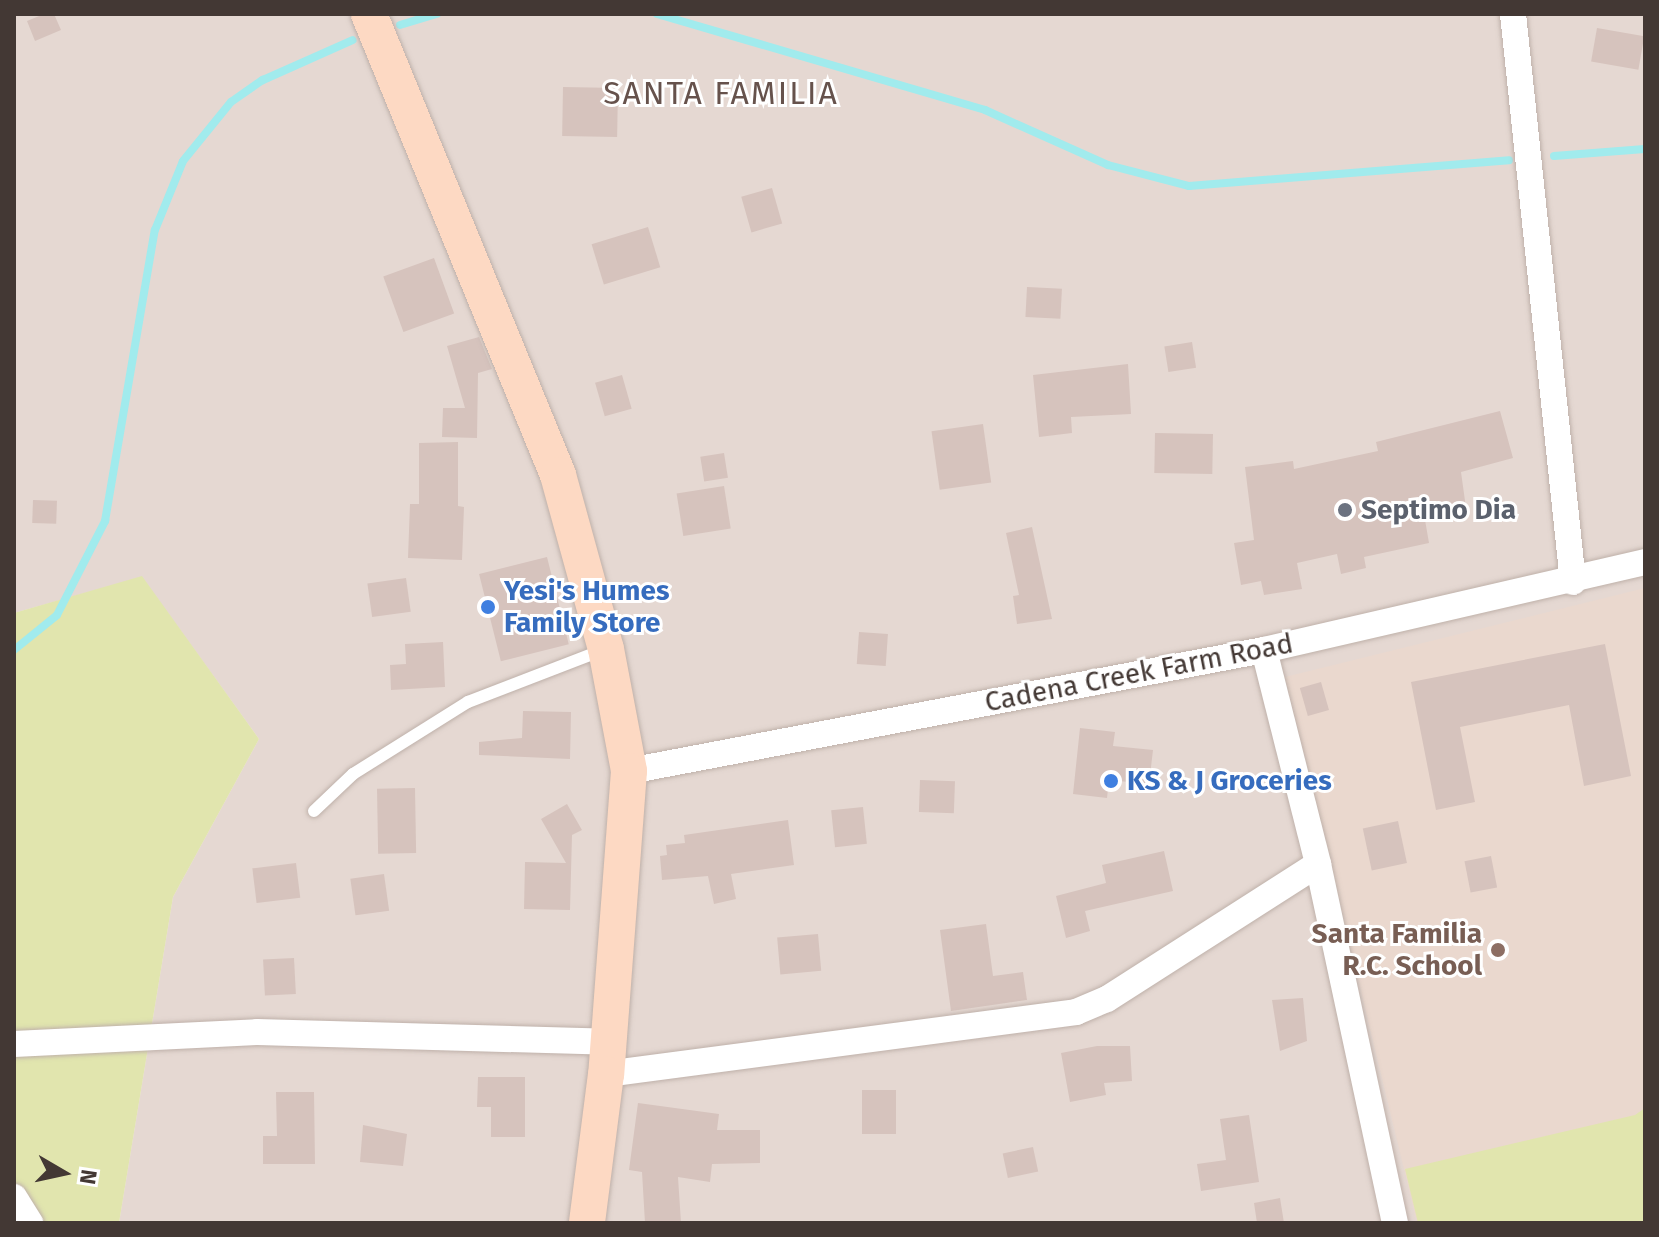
<!DOCTYPE html>
<style>
body{margin:0}
#map{position:relative;width:1659px;height:1237px;overflow:hidden;background:#f1e8e4;font-family:"Fira Sans",sans-serif}
div>[style]{position:absolute}
.residential>*{inset:0;background:#e5d8d2}
.education>*{inset:0;background:#ead8ce}
.green>*{inset:0;background:#e1e5ae}
.stream>*{height:8px;margin:-4px;padding:0 4px;transform-origin:4px;border-radius:4px;background:#a1ebed}
.building>*{inset:0;background:#d6c3bd;transform-origin:0 0}
.roads{filter:drop-shadow(0 0 2px #bfb1aa) drop-shadow(0 0 2px #bfb1aa)}
.service>*{height:12px;margin:-6px;padding:0 6px;transform-origin:6px;border-radius:6px;background:#fff}
.minor>*{height:26px;margin:-13px;padding:0 13px;transform-origin:13px;border-radius:13px;background:#fff}
.secondary>*{height:36px;margin:-18px;padding:0 18px;transform-origin:18px;border-radius:18px;background:#fdd9c3}
.dots>*{width:22px;height:22px;translate:-50% -50%;box-sizing:border-box;border:4px solid #fff;border-radius:50%}
span{translate:-50% -50%;white-space:nowrap;text-align:center;line-height:1.15;-webkit-text-stroke:6px #fff;paint-order:stroke}
.worship-label{font-size:28px;color:#5b616d;font-weight:700}
.left{translate:0 -50%;text-align:left}
.shop-label{font-size:28px;color:#366cbe;font-weight:700}
.street-label{font-size:28px;color:#433834}
.education-label{font-size:28px;color:#785e54;font-weight:700}
.right{translate:-100% -50%;text-align:right}
.quarter-label{font-size:32px;color:#66524c;letter-spacing:2px}
.frame{position:absolute;inset:0;border:16px solid #433834;pointer-events:none}
.north{position:absolute;left:24px;top:1133px;width:80px;height:80px;-webkit-text-stroke:6px #fff;paint-order:stroke;rotate:99deg;font-size:22px;font-weight:700;line-height:32px;text-align:center;color:#433834}
.north::after{content:'';display:block;margin:auto;width:28px;height:36px;background:#433834;clip-path:polygon(50% 0,100% 100%,50% 72%,0 100%)}
</style>
<div id="map">
<div class="residential">
<div style="clip-path:polygon(14px 14px,1645px 14px,1645px 1108px,1418px 1223px,119px 1223px,173px 897px,259px 739px,142px 577px,14px 613px)"></div>
</div>
<div class="education">
<div style="clip-path:polygon(1645px 588px,1645px 1223px,1417px 1223px,1285px 677px)"></div>
</div>
<div class="green">
<div style="clip-path:polygon(142px 576px,259px 739px,173px 897px,119px 1223px,14px 1223px,14px 613px)"></div>
<div style="clip-path:polygon(1645px 1108px,1645px 1223px,1418px 1223px,1405px 1169px,1635px 1115px)"></div>
</div>
<div class="stream">
<div style="left:657px;top:14px;width:342px;rotate:16.3deg"></div>
<div style="left:985px;top:110px;width:135px;rotate:24.1deg"></div>
<div style="left:1108px;top:165px;width:84px;rotate:14.5deg"></div>
<div style="left:1189px;top:186px;width:321px;rotate:-4.6deg"></div>
<div style="left:400px;top:25px;width:39px;rotate:-17deg"></div>
<div style="left:1554px;top:156px;width:91px;rotate:-4.4deg"></div>
<div style="left:14px;top:650px;width:55px;rotate:-39.1deg"></div>
<div style="left:57px;top:615px;width:106px;rotate:-62.9deg"></div>
<div style="left:105px;top:521px;width:295px;rotate:-80.3deg"></div>
<div style="left:155px;top:230px;width:74px;rotate:-67.9deg"></div>
<div style="left:183px;top:161px;width:76px;rotate:-50.9deg"></div>
<div style="left:231px;top:102px;width:39px;rotate:-35deg"></div>
<div style="left:263px;top:80px;width:98px;rotate:-24deg"></div>
</div>
<div class="building">
<div style="clip-path:polygon(44px 14px,54px 14px,61px 30px,35px 41px,27px 21px)"></div>
<div style="left:1597px;top:28px;width:48px;height:34px;rotate:10deg"></div>
<div style="left:563px;top:87px;width:55px;height:49px;rotate:1deg"></div>
<div style="left:772px;top:188px;width:37px;height:32px;rotate:74deg"></div>
<div style="left:648px;top:227px;width:42px;height:59px;rotate:73deg"></div>
<div style="left:434px;top:258px;width:59px;height:54px;rotate:70deg"></div>
<div style="left:1027px;top:287px;width:35px;height:30px;rotate:3deg"></div>
<div style="clip-path:polygon(479px 337px,492px 369px,478px 373px,477px 438px,442px 437px,443px 408px,465px 408px,447px 346px)"></div>
<div style="left:1192px;top:342px;width:26px;height:28px;rotate:81deg"></div>
<div style="clip-path:polygon(1128px 364px,1131px 414px,1071px 417px,1072px 433px,1039px 437px,1033px 375px)"></div>
<div style="left:622px;top:375px;width:35px;height:28px;rotate:74deg"></div>
<div style="clip-path:polygon(1500px 411px,1513px 458px,1461px 472px,1466px 508px,1424px 514px,1429px 543px,1364px 557px,1366px 568px,1341px 574px,1337px 554px,1297px 563px,1302px 589px,1264px 595px,1261px 581px,1241px 585px,1234px 543px,1254px 540px,1245px 467px,1293px 461px,1294px 469px,1378px 451px,1376px 442px)"></div>
<div style="left:983px;top:424px;width:59px;height:52px;rotate:82deg"></div>
<div style="left:1155px;top:433px;width:58px;height:40px;rotate:1deg"></div>
<div style="clip-path:polygon(458px 442px,458px 506px,464px 507px,462px 560px,408px 558px,410px 504px,419px 504px,419px 443px)"></div>
<div style="left:724px;top:453px;width:25px;height:24px;rotate:81deg"></div>
<div style="left:724px;top:486px;width:43px;height:48px;rotate:81deg"></div>
<div style="left:33px;top:500px;width:24px;height:23px;rotate:2deg"></div>
<div style="clip-path:polygon(1032px 527px,1052px 619px,1017px 624px,1013px 596px,1019px 595px,1006px 533px)"></div>
<div style="left:547px;top:557px;width:90px;height:70px;rotate:76deg"></div>
<div style="left:406px;top:578px;width:34px;height:39px;rotate:82deg"></div>
<div style="left:859px;top:632px;width:29px;height:32px;rotate:4deg"></div>
<div style="clip-path:polygon(443px 642px,445px 687px,391px 690px,390px 665px,406px 664px,405px 644px)"></div>
<div style="clip-path:polygon(1605px 644px,1631px 776px,1584px 786px,1569px 705px,1460px 727px,1475px 802px,1436px 810px,1411px 682px)"></div>
<div style="left:1321px;top:682px;width:29px;height:22px;rotate:74deg"></div>
<div style="clip-path:polygon(523px 711px,571px 712px,570px 759px,479px 755px,479px 742px,522px 738px)"></div>
<div style="clip-path:polygon(1080px 728px,1115px 732px,1113px 746px,1153px 750px,1149px 784px,1109px 780px,1107px 798px,1073px 794px)"></div>
<div style="left:920px;top:780px;width:35px;height:32px;rotate:2deg"></div>
<div style="left:415px;top:788px;width:65px;height:38px;rotate:89deg"></div>
<div style="clip-path:polygon(567px 804px,582px 830px,572px 835px,570px 910px,524px 909px,525px 862px,566px 863px,541px 819px)"></div>
<div style="left:863px;top:807px;width:37px;height:32px;rotate:84deg"></div>
<div style="clip-path:polygon(788px 820px,794px 865px,731px 874px,736px 899px,714px 904px,708px 876px,662px 880px,660px 856px,667px 855px,666px 845px,685px 843px,684px 835px)"></div>
<div style="left:1398px;top:821px;width:43px;height:36px;rotate:78deg"></div>
<div style="clip-path:polygon(1164px 851px,1173px 891px,1085px 911px,1090px 931px,1066px 938px,1056px 896px,1106px 883px,1102px 865px)"></div>
<div style="left:1491px;top:856px;width:32px;height:27px;rotate:79deg"></div>
<div style="left:296px;top:863px;width:35px;height:44px;rotate:83deg"></div>
<div style="left:384px;top:874px;width:37px;height:34px;rotate:82deg"></div>
<div style="clip-path:polygon(986px 924px,993px 976px,1023px 972px,1027px 1000px,951px 1011px,940px 930px)"></div>
<div style="left:818px;top:934px;width:37px;height:41px;rotate:85deg"></div>
<div style="left:294px;top:958px;width:36px;height:31px;rotate:87deg"></div>
<div style="clip-path:polygon(1303px 998px,1307px 1041px,1280px 1051px,1272px 1000px)"></div>
<div style="clip-path:polygon(1097px 1046px,1130px 1046px,1132px 1081px,1104px 1083px,1106px 1095px,1070px 1102px,1061px 1053px)"></div>
<div style="clip-path:polygon(478px 1077px,525px 1077px,525px 1137px,491px 1137px,491px 1107px,477px 1107px)"></div>
<div style="left:862px;top:1090px;width:34px;height:44px"></div>
<div style="clip-path:polygon(276px 1092px,314px 1092px,315px 1164px,263px 1164px,263px 1136px,277px 1136px)"></div>
<div style="clip-path:polygon(638px 1103px,719px 1114px,717px 1130px,760px 1130px,760px 1163px,712px 1164px,710px 1182px,678px 1177px,681px 1223px,645px 1223px,642px 1172px,629px 1170px)"></div>
<div style="clip-path:polygon(1249px 1115px,1259px 1182px,1201px 1191px,1197px 1164px,1226px 1160px,1220px 1119px)"></div>
<div style="clip-path:polygon(363px 1125px,407px 1134px,403px 1166px,360px 1162px)"></div>
<div style="left:1033px;top:1147px;width:25px;height:31px;rotate:78deg"></div>
<div style="clip-path:polygon(1280px 1198px,1284px 1223px,1257px 1223px,1254px 1203px)"></div>
</div>
<div class="roads">
<div class="service">
<div style="left:314px;top:811px;width:54px;rotate:-43.5deg"></div>
<div style="left:353px;top:774px;width:136px;rotate:-32.1deg"></div>
<div style="left:468px;top:702px;width:145px;rotate:-21.1deg"></div>
</div>
<div class="minor">
<div style="left:1513px;top:14px;width:571px;rotate:83.97deg"></div>
<div style="left:1264px;top:650px;width:221px;rotate:75.8deg"></div>
<div style="left:1318px;top:864px;width:367px;rotate:77.9deg"></div>
<div style="left:629px;top:771px;width:646px;rotate:-10.79deg"></div>
<div style="left:1264px;top:650px;width:391px;rotate:-13deg"></div>
<div style="left:14px;top:1044px;width:243px;rotate:-2.8deg"></div>
<div style="left:257px;top:1032px;width:352px;rotate:1.6deg"></div>
<div style="left:606px;top:1074px;width:474px;rotate:-7.5deg"></div>
<div style="left:1076px;top:1012px;width:34px;rotate:-23deg"></div>
<div style="left:1107px;top:999px;width:250px;rotate:-32.6deg"></div>
<div style="left:14px;top:1197px;width:31px;rotate:58deg"></div>
</div>
<div class="secondary">
<div style="left:369px;top:14px;width:498px;rotate:67.7deg"></div>
<div style="left:558px;top:475px;width:180px;rotate:74.6deg"></div>
<div style="left:606px;top:649px;width:124px;rotate:79.3deg"></div>
<div style="left:629px;top:771px;width:304px;rotate:94.3deg"></div>
<div style="left:606px;top:1074px;width:150px;rotate:97.3deg"></div>
</div>
</div>
<div class="dots">
<div style="left:1345px;top:510px;background:#6b7280"></div>
<div style="left:488px;top:607px;background:#3f7fe0"></div>
<div style="left:1111px;top:781px;background:#3f7fe0"></div>
<div style="left:1498px;top:950px;background:#8d6e63"></div>
</div>
<div class="worship-label">
<span class="left" style="left:1361px;top:510px">Septimo Dia</span>
</div>
<div class="shop-label">
<span class="left" style="left:504px;top:607px">Yesi's Humes<br>Family Store</span>
<span class="left" style="left:1127px;top:781px">KS &amp; J Groceries</span>
</div>
<div class="street-label">
<span style="left:1139px;top:673px;rotate:-11deg">Cadena Creek Farm Road</span>
</div>
<div class="education-label">
<span class="right" style="left:1482px;top:950px">Santa Familia<br>R.C. School</span>
</div>
<div class="quarter-label">
<span style="left:721px;top:93px">SANTA FAMILIA</span>
</div>
<div class="frame"></div>
<div class="north">N</div>
</div>
